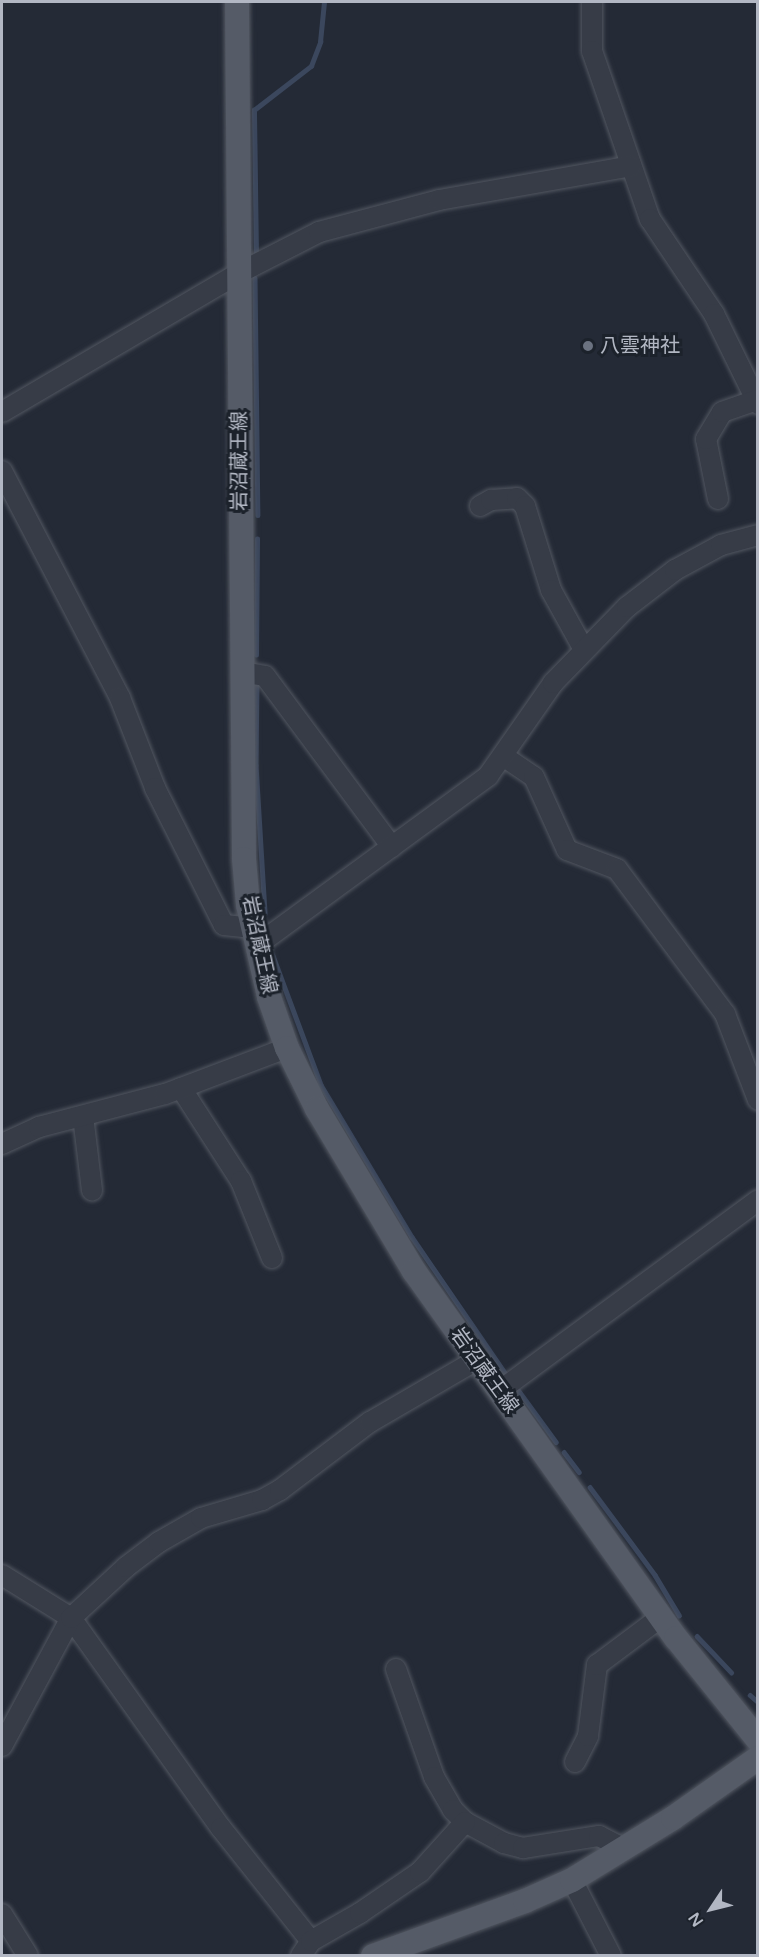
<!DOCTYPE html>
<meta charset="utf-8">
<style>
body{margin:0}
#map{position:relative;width:759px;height:1957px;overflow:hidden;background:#242a36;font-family:"Varela Round","Noto Sans JP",sans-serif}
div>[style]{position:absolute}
.stream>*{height:4.5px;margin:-2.25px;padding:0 2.25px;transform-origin:2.25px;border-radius:2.25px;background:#3b475d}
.roads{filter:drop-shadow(0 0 2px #525761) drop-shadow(0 0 2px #525761)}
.minor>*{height:20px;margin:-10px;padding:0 10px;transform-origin:10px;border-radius:10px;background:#373c47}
.major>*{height:24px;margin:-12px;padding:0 12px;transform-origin:12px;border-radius:12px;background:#555b67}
.dots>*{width:16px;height:16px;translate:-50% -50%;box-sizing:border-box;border:3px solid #1c222b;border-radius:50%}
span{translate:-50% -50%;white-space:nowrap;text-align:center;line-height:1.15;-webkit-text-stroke:6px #1c222b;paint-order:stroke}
.poi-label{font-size:20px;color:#b2b7c3}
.left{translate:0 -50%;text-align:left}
.street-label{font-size:20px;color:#b2b7c3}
.frame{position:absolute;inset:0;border:3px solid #b2b7c3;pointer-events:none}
.north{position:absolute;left:681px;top:1879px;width:60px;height:60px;-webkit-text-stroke:4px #1c222b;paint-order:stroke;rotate:235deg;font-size:16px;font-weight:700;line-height:24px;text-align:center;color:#b2b7c3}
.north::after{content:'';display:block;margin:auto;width:21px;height:27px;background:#b2b7c3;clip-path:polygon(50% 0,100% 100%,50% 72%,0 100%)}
</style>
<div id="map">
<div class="stream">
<div style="left:256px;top:255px;width:145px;rotate:-90.8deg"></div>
<div style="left:254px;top:110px;width:72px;rotate:-37.7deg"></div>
<div style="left:311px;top:66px;width:26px;rotate:-69deg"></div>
<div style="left:320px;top:42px;width:40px;rotate:-84.3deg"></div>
<div style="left:255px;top:278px;width:237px;rotate:89.3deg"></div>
<div style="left:256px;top:655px;width:116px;rotate:-89.5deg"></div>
<div style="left:257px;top:683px;width:82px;rotate:90.7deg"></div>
<div style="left:256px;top:765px;width:149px;rotate:86.5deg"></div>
<div style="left:272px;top:953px;width:141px;rotate:69.6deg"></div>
<div style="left:321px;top:1085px;width:177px;rotate:59.1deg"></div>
<div style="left:412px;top:1237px;width:165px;rotate:55.6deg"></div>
<div style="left:519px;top:1391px;width:63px;rotate:54deg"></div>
<div style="left:564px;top:1452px;width:25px;rotate:53deg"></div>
<div style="left:590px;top:1487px;width:109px;rotate:53.5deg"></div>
<div style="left:655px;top:1575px;width:47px;rotate:59deg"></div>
<div style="left:697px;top:1636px;width:50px;rotate:46.6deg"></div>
<div style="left:750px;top:1695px;width:11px;rotate:41deg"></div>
</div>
<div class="roads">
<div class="minor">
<div style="left:592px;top:2px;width:49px;rotate:90deg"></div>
<div style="left:592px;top:51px;width:178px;rotate:71deg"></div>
<div style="left:650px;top:219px;width:115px;rotate:56deg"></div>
<div style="left:714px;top:314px;width:100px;rotate:63.9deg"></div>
<div style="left:2px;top:412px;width:275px;rotate:-30.4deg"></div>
<div style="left:239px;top:273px;width:90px;rotate:-27.1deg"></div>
<div style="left:319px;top:232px;width:124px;rotate:-14.9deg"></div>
<div style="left:439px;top:200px;width:195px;rotate:-10deg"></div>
<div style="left:2px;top:471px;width:256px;rotate:62.5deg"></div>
<div style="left:120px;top:698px;width:97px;rotate:68.7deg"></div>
<div style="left:155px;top:788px;width:153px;rotate:63.3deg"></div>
<div style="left:224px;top:925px;width:29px;rotate:6deg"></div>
<div style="left:718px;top:499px;width:61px;rotate:-101.3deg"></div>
<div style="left:706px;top:439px;width:31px;rotate:-59deg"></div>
<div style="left:722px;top:412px;width:36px;rotate:-19deg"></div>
<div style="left:480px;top:506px;width:13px;rotate:-29deg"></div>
<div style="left:491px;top:500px;width:26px;rotate:-4deg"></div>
<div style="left:517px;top:498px;width:11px;rotate:45deg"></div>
<div style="left:525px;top:506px;width:88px;rotate:72.8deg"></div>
<div style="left:551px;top:590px;width:66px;rotate:61.1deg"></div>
<div style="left:241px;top:672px;width:24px;rotate:9deg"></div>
<div style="left:265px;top:676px;width:213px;rotate:53.4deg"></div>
<div style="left:503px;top:756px;width:37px;rotate:34deg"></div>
<div style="left:534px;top:777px;width:80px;rotate:65.7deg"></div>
<div style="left:567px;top:850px;width:53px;rotate:20.8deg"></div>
<div style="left:617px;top:869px;width:181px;rotate:53.3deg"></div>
<div style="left:725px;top:1014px;width:92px;rotate:69deg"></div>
<div style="left:256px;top:946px;width:288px;rotate:-36.2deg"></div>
<div style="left:488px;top:776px;width:113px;rotate:-55deg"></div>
<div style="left:553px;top:683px;width:106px;rotate:-45.8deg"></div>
<div style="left:627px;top:607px;width:61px;rotate:-37.6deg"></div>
<div style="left:675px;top:570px;width:52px;rotate:-28.5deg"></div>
<div style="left:721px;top:545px;width:38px;rotate:-15deg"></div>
<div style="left:181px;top:1088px;width:111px;rotate:57.2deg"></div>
<div style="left:241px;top:1181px;width:83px;rotate:68.1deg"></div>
<div style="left:83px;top:1116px;width:75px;rotate:83.1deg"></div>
<div style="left:2px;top:1144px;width:41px;rotate:-24.7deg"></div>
<div style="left:39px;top:1127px;width:130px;rotate:-14.7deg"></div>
<div style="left:165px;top:1094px;width:130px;rotate:-20.7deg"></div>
<div style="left:498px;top:1392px;width:323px;rotate:-36.4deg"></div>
<div style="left:2px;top:1575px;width:81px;rotate:31.9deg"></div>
<div style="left:71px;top:1618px;width:258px;rotate:54.5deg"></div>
<div style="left:221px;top:1828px;width:144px;rotate:51.5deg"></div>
<div style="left:311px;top:1941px;width:18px;rotate:124deg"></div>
<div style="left:396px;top:1669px;width:114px;rotate:70.6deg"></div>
<div style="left:434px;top:1777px;width:38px;rotate:60deg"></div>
<div style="left:453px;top:1810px;width:17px;rotate:45deg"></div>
<div style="left:465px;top:1822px;width:44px;rotate:28.3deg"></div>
<div style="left:504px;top:1843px;width:20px;rotate:15deg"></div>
<div style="left:523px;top:1848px;width:77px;rotate:-9deg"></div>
<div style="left:599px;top:1836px;width:28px;rotate:27deg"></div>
<div style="left:2px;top:1746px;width:145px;rotate:-61.7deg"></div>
<div style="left:71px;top:1618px;width:75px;rotate:-42.8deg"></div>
<div style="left:126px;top:1567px;width:41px;rotate:-37.1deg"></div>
<div style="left:159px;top:1542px;width:48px;rotate:-29.7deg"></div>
<div style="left:201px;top:1518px;width:64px;rotate:-16.4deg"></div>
<div style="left:262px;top:1500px;width:21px;rotate:-29deg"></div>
<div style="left:280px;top:1490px;width:113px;rotate:-37.1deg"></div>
<div style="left:370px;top:1422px;width:121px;rotate:-30.2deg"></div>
<div style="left:575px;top:1762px;width:29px;rotate:-63deg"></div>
<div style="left:588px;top:1736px;width:72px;rotate:-82.8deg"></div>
<div style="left:597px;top:1665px;width:80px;rotate:-36.9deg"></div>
<div style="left:572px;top:1880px;width:85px;rotate:62.8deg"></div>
<div style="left:2px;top:1914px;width:49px;rotate:58.2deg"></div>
<div style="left:311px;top:1941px;width:56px;rotate:-29.7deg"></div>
<div style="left:360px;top:1913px;width:73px;rotate:-34.3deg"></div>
<div style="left:420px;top:1872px;width:67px;rotate:-48deg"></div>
</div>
<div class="major">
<div style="left:237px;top:2px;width:857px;rotate:89.53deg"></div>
<div style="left:244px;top:859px;width:46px;rotate:85deg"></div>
<div style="left:248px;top:905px;width:94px;rotate:77.1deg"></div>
<div style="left:269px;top:997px;width:54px;rotate:70.6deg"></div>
<div style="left:287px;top:1048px;width:68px;rotate:63.8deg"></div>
<div style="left:317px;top:1109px;width:189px;rotate:59.1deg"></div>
<div style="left:414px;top:1271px;width:451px;rotate:54.5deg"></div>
<div style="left:676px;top:1638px;width:131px;rotate:51.2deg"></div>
<div style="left:373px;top:1956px;width:162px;rotate:-19.9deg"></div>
<div style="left:525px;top:1901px;width:51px;rotate:-24.1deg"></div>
<div style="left:572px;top:1880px;width:119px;rotate:-31.5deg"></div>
<div style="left:673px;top:1818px;width:104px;rotate:-35.2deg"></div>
</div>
</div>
<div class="dots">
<div style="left:588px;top:346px;background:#6b7280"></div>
</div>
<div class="poi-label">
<span class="left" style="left:600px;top:346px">八雲神社</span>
</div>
<div class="street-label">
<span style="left:240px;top:461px;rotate:-90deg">岩沼蔵王線</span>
<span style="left:259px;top:945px;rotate:78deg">岩沼蔵王線</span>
<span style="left:484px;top:1371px;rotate:54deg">岩沼蔵王線</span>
</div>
<div class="frame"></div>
<div class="north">N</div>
</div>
